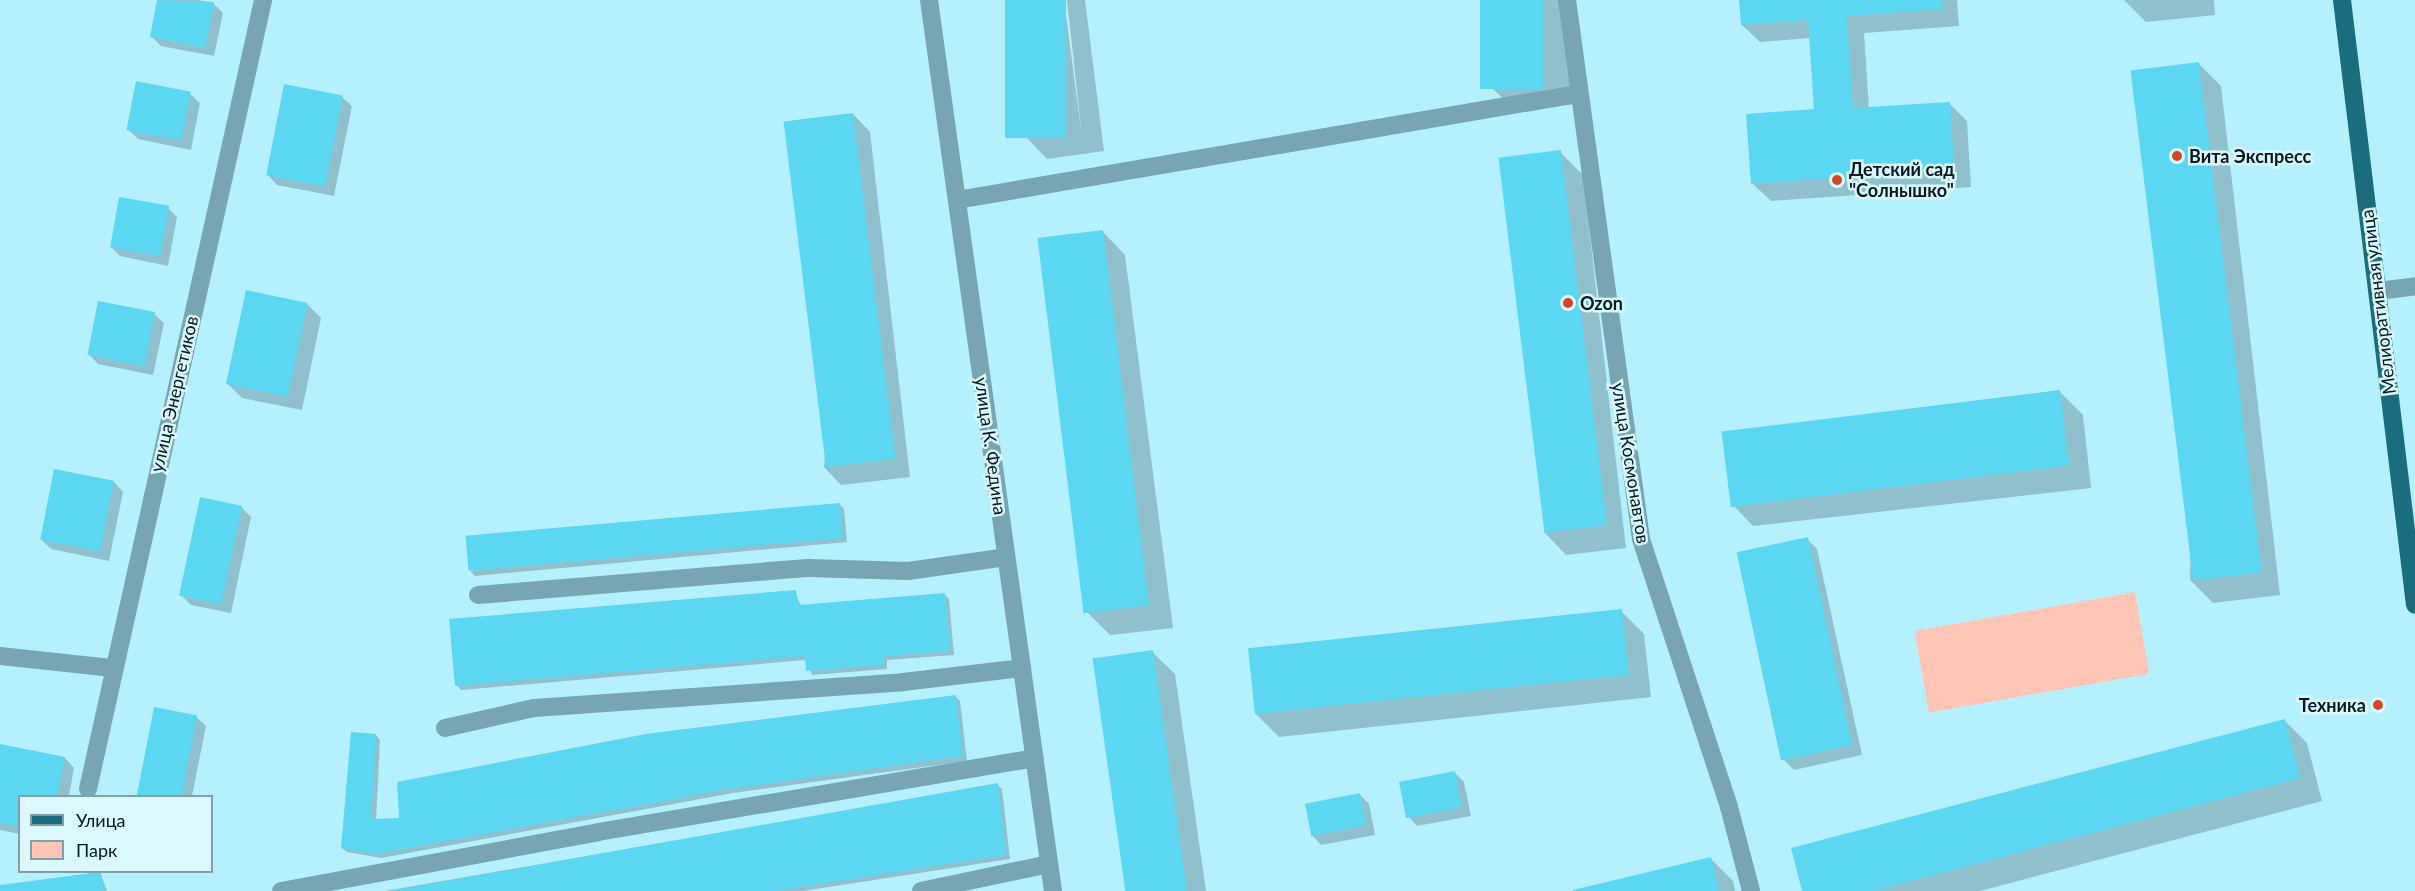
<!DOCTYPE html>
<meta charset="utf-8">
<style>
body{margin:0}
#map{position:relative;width:2415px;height:891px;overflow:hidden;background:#b5f0ff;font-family:Lato,sans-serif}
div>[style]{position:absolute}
.green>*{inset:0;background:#ffc6b7;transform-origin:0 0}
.shadow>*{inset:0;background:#0003}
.building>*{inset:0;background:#5bd7f2;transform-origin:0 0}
.minor>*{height:18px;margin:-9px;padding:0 9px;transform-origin:9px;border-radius:9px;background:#77a5b1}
.major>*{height:18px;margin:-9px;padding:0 9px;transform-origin:9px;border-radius:9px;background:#1b6c7d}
.dots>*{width:16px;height:16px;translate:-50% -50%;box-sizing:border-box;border:3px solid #dbf8ff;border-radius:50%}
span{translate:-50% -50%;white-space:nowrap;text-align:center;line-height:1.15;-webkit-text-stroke:5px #dbf8ff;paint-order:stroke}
.poi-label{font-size:18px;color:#001920;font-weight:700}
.left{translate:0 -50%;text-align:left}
.right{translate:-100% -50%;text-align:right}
.street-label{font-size:18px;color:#001920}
.legend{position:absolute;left:18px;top:795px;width:195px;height:78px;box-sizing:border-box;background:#dbf8ff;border:2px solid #839fa6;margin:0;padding:8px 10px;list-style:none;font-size:18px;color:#001920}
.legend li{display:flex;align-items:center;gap:12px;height:30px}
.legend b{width:30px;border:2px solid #839fa6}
</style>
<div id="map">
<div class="green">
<div style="left:2135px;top:592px;width:83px;height:224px;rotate:80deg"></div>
</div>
<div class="shadow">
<div style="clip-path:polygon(158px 0,198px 0,213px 3px,223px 13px,214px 56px,161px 46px,151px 36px)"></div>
<div style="clip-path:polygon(1007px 0,1064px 0,1082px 137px,1067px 0,1085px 0,1104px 151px,1047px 159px,1025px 136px)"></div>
<div style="clip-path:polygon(1482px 0,1562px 0,1574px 104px,1515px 110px,1492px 88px)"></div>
<div style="clip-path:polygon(1740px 0,1957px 0,1959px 26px,1864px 33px,1869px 109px,1949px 103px,1967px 121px,1971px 187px,1771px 201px,1753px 184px,1816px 110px,1811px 38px,1760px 42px,1742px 25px)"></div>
<div style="clip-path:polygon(2124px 0,2214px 0,2215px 15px,2146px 22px)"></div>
<div style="clip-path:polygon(2199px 64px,2221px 86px,2280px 595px,2213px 603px,2190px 580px)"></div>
<div style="clip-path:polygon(190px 94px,200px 103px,191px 150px,138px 139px,128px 129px)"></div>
<div style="clip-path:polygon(342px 97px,352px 106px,334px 196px,277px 185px,268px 175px)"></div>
<div style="clip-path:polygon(853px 114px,870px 132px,910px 477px,841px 485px,824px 467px)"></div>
<div style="clip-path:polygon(1560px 152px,1583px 175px,1626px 548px,1566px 555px,1544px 532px)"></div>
<div style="clip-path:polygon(168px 208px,177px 217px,168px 266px,120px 256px,110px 246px)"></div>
<div style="clip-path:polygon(1103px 232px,1125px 255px,1173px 628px,1110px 635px,1088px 613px)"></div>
<div style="clip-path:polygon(307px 304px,321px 318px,302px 410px,242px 398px,228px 384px)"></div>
<div style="clip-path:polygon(154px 314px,164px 323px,153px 375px,98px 364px,89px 354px)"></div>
<div style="clip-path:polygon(2060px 392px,2083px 415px,2091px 488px,1753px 526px,1731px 503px)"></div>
<div style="clip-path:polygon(114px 482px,123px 492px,109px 561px,51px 549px,41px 539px)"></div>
<div style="clip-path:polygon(839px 504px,844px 509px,847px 542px,475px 576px,470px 571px)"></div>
<div style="clip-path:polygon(241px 507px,251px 517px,231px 613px,191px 605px,181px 595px)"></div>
<div style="clip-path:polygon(1807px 539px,1817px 549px,1862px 755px,1794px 770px,1784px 760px)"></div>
<div style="clip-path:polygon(795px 592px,801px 606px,944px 594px,949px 599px,954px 655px,887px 660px,887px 669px,812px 675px,806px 660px,461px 690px,457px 685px)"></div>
<div style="clip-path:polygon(1621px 611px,1644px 634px,1651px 697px,1279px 737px,1256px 714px)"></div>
<div style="clip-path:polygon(1152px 652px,1175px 674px,1206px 891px,1128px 891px)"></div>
<div style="clip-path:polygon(956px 697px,960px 701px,967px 761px,733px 793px,381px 858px,347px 852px,342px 848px,376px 735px,380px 740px,376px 820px,401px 819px)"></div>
<div style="clip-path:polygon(155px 708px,196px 717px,206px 726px,192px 796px,137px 796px)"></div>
<div style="clip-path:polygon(2284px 720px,2307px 743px,2322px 801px,1980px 891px,1803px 891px)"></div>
<div style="clip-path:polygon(0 745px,65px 758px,74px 768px,69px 796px,20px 796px,20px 834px,0 830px)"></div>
<div style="clip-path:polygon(1455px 773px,1464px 782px,1471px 816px,1417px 826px,1408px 816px)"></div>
<div style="clip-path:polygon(997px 785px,1002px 789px,1010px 859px,803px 891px,385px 891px)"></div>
<div style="clip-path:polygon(1360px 795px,1369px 804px,1375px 835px,1321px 845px,1312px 835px)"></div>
<div style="clip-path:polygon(1710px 858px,1733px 881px,1735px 891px,1575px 891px)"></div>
<div style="clip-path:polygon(100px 872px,107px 891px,0 891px,0 886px)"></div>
</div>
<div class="building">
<div style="clip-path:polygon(157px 0,214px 2px,205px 48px,150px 37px)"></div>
<div style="left:1005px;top:0;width:61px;height:138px"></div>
<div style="left:1480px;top:0;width:63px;height:89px"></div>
<div style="clip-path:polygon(1739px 0,1942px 0,1943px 9px,1847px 16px,1853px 108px,1950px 102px,1954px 169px,1751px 184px,1746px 114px,1814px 109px,1808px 20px,1741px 25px)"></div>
<div style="left:2199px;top:62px;width:514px;height:69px;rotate:83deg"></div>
<div style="left:136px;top:81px;width:56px;height:50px;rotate:11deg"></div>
<div style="left:284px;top:84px;width:60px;height:93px;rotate:11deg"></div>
<div style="left:853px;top:113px;width:348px;height:70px;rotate:83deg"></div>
<div style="left:1561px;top:150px;width:378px;height:63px;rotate:83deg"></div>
<div style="left:119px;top:197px;width:51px;height:51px;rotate:10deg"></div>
<div style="left:1103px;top:230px;width:378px;height:66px;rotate:83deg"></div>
<div style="left:246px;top:290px;width:63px;height:96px;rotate:12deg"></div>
<div style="left:98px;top:301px;width:58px;height:55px;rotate:11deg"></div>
<div style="left:2060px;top:390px;width:76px;height:341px;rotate:83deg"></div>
<div style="left:54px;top:469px;width:61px;height:72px;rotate:11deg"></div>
<div style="left:200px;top:497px;width:43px;height:101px;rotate:12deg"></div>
<div style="left:840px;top:503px;width:35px;height:376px;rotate:85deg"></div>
<div style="left:1808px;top:537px;width:213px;height:73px;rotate:78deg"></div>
<div style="clip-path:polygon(796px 590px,798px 605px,945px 593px,950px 651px,883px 656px,883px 665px,806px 671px,805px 656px,455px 686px,449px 619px)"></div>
<div style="left:1622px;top:609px;width:66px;height:376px;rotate:84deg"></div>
<div style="left:1153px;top:650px;width:243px;height:61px;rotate:82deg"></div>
<div style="clip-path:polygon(956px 695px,963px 756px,728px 789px,375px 854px,341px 848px,351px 732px,376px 734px,371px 819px,399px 818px,397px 782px,646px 734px)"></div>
<div style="left:154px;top:707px;width:44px;height:91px;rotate:11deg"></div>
<div style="clip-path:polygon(2285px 719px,2300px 778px,1873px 891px,1802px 891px,1791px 848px)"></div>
<div style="clip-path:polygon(0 744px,65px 757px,57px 796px,20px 796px,20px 827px,0 823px)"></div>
<div style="left:1455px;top:771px;width:37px;height:57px;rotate:79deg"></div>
<div style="clip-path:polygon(998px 783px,1006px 855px,773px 891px,390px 891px)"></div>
<div style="left:1360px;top:793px;width:33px;height:56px;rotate:79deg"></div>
<div style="clip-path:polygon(1711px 857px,1719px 891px,1573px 891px,1573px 890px)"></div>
<div style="clip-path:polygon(101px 872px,104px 891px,0 891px,0 885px)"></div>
</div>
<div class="minor">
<div style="left:929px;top:0;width:900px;rotate:82.08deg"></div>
<div style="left:1567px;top:0;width:544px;rotate:82.18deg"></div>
<div style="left:1641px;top:539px;width:282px;rotate:71.8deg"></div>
<div style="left:1729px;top:807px;width:87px;rotate:75.3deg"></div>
<div style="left:957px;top:200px;width:629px;rotate:-9.7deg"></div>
<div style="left:2377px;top:291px;width:38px;rotate:-7deg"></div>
<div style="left:478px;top:595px;width:331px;rotate:-4.7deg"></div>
<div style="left:808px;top:568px;width:100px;rotate:1.7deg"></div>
<div style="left:908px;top:571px;width:99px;rotate:-8.1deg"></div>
<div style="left:0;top:656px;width:114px;rotate:6.1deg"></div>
<div style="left:445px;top:728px;width:91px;rotate:-12.7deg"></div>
<div style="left:534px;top:708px;width:370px;rotate:-4deg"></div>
<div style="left:903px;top:682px;width:120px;rotate:-6.7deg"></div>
<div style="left:88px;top:789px;width:808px;rotate:-77.49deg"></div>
<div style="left:281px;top:891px;width:322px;rotate:-10.5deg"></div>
<div style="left:598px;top:832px;width:443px;rotate:-9.6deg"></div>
<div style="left:921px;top:891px;width:131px;rotate:-11.9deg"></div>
</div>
<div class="major">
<div style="left:2342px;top:0;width:609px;rotate:83.12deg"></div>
</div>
<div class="dots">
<div style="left:2177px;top:156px;background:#d14725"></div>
<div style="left:1837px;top:180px;background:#d14725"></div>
<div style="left:1568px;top:303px;background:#d14725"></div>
<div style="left:2378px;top:705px;background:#d14725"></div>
</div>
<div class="poi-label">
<span class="left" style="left:2189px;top:156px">Вита Экспресс</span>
<span class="left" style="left:1849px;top:180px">Детский сад<br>"Солнышко"</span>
<span class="left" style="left:1580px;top:303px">Ozon</span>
<span class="right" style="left:2366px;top:705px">Техника</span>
</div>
<div class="street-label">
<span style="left:2378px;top:302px;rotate:-97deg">Мелиоративная улица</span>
<span style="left:174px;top:394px;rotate:-77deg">улица Энергетиков</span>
<span style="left:991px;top:446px;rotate:82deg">улица К. Федина</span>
<span style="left:1631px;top:463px;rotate:81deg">улица Космонавтов</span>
</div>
<ul class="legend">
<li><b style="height:8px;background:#1b6c7d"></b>Улица</li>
<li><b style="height:16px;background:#ffc6b7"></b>Парк</li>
</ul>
</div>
